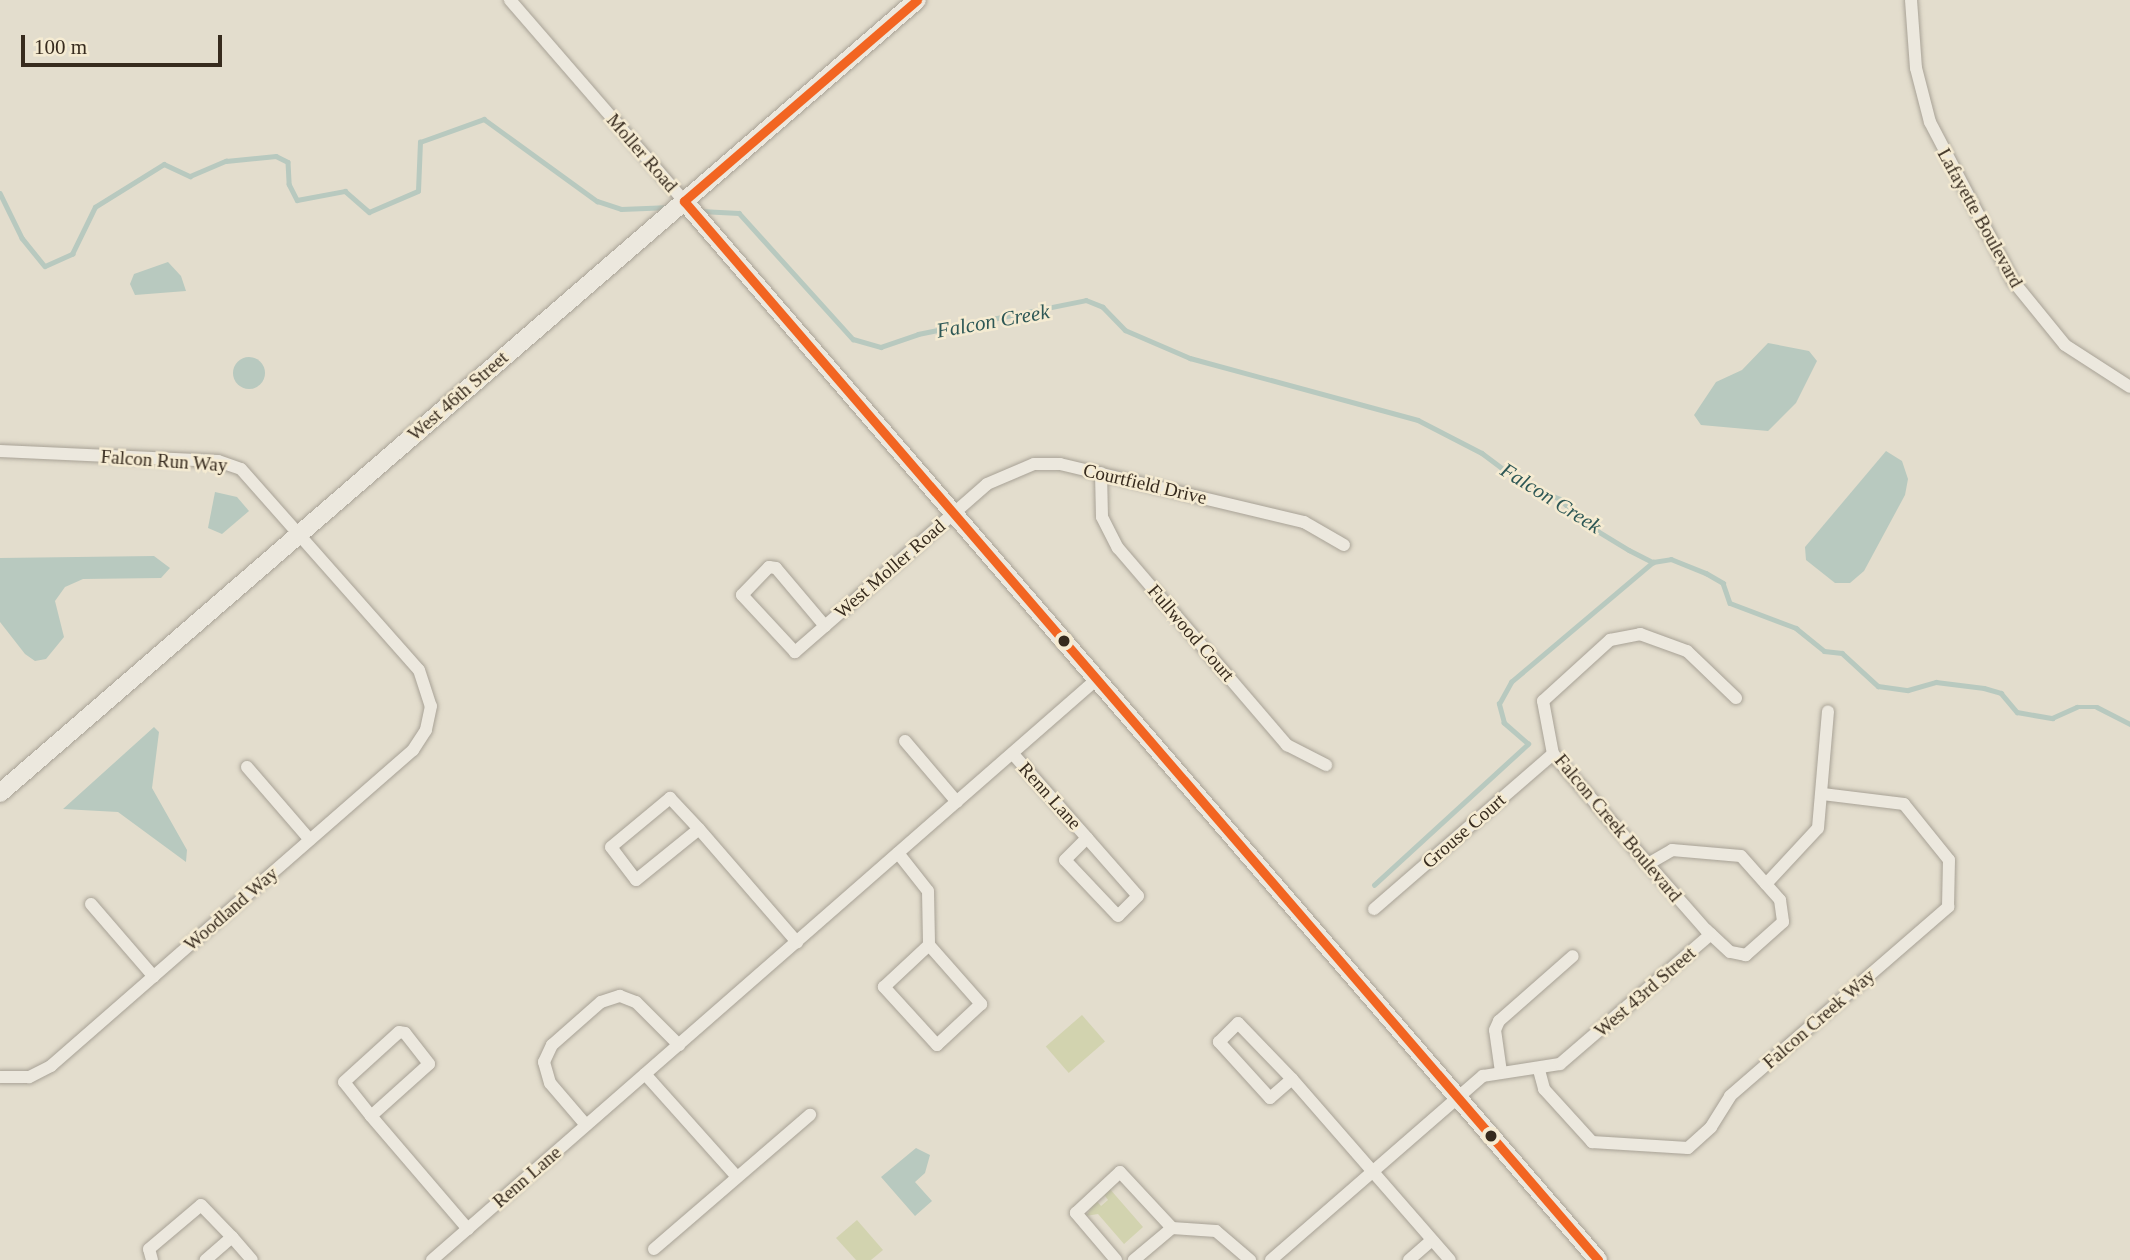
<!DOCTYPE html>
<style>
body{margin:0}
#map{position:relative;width:2130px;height:1260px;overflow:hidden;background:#e3ddcd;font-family:"Times New Roman",serif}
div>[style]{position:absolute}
.green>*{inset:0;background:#d2d3af;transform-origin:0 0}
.water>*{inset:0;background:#b8c9bf}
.round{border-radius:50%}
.stream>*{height:4.5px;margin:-2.25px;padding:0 2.25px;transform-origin:2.25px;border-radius:2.25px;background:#b8c9bf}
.roads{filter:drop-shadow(0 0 2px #a8a296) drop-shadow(0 0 2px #a8a296)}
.street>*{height:12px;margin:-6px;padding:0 6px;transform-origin:6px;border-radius:6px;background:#ece8de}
.secondary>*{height:18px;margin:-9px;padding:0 9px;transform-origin:9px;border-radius:9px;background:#ece8de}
.bus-1>*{height:9px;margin:-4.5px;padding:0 4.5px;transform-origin:4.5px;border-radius:4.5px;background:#f26522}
.dots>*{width:19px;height:19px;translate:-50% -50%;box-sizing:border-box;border:4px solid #f5ebd2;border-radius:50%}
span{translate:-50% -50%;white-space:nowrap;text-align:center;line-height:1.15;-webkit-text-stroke:5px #f5ebd2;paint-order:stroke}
.street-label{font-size:19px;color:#372b1e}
.water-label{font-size:21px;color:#2d5755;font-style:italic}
.scale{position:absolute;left:21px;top:35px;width:201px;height:32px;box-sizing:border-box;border:4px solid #372b1e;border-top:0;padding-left:9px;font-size:21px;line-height:24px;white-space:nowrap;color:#372b1e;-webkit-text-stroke:5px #f5ebd2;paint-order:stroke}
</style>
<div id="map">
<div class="green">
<div style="left:1082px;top:1015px;width:35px;height:48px;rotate:49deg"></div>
<div style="clip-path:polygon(1109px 1188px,1143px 1227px,1124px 1244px,1098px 1214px,1086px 1216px,1096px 1200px,1101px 1206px,1108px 1200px,1103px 1193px)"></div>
<div style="clip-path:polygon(857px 1220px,883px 1250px,871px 1260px,856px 1260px,836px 1238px)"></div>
</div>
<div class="water">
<div style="clip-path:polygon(168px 262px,181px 276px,186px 291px,135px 295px,130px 284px,134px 274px)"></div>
<div style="clip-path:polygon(1768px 343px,1809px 351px,1817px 361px,1796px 403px,1768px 431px,1701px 425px,1694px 415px,1716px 382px,1742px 370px)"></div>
<div class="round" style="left:233px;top:357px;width:32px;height:32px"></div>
<div style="clip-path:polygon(1886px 451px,1902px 461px,1908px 479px,1905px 495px,1864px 571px,1850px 583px,1835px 583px,1806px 560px,1805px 547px)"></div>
<div style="clip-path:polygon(215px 492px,237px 497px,249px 511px,222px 534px,208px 528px)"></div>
<div style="clip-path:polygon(154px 556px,170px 568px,161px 578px,83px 579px,65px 587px,55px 601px,64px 637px,46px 659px,35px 661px,25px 654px,0 622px,0 558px)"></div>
<div style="clip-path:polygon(154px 727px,159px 732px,152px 788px,187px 850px,186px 862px,118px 812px,63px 809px)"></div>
<div style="clip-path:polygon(916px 1148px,930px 1155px,925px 1173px,915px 1182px,932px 1201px,915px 1216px,881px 1177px)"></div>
</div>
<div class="stream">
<div style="left:0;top:193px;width:50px;rotate:63.9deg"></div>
<div style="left:22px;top:238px;width:36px;rotate:51deg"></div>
<div style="left:45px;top:266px;width:30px;rotate:-24deg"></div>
<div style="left:72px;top:254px;width:52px;rotate:-63.9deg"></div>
<div style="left:95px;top:207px;width:81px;rotate:-31.9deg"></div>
<div style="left:164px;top:164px;width:29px;rotate:25deg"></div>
<div style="left:190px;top:176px;width:39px;rotate:-23deg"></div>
<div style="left:226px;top:161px;width:50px;rotate:-5.7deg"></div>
<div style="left:276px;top:156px;width:13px;rotate:27deg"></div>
<div style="left:288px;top:162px;width:22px;rotate:87deg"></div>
<div style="left:289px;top:184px;width:18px;rotate:63deg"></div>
<div style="left:297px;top:200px;width:49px;rotate:-10.6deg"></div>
<div style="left:345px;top:191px;width:32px;rotate:41deg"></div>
<div style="left:369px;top:212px;width:53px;rotate:-23.2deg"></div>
<div style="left:418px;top:191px;width:49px;rotate:-87.7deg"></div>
<div style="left:420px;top:142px;width:68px;rotate:-19.8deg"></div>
<div style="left:484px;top:119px;width:140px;rotate:36deg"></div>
<div style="left:597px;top:201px;width:25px;rotate:18deg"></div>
<div style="left:621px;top:209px;width:50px;rotate:-2.3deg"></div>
<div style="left:700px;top:211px;width:39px;rotate:3deg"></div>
<div style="left:739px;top:213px;width:170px;rotate:47.9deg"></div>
<div style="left:853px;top:339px;width:29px;rotate:16deg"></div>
<div style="left:881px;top:347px;width:39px;rotate:-19deg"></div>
<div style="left:918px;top:334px;width:171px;rotate:-11.4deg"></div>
<div style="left:1086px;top:300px;width:18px;rotate:22deg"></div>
<div style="left:1103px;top:307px;width:32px;rotate:46deg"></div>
<div style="left:1125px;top:330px;width:71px;rotate:23.3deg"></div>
<div style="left:1190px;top:358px;width:236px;rotate:15.2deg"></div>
<div style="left:1418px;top:420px;width:72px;rotate:27.3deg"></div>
<div style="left:1482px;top:453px;width:50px;rotate:36.9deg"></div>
<div style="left:1522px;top:483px;width:41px;rotate:22.8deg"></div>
<div style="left:1560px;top:499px;width:36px;rotate:44deg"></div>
<div style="left:1586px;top:524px;width:50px;rotate:31.2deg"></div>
<div style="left:1629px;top:550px;width:27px;rotate:27deg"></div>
<div style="left:1653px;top:562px;width:18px;rotate:-9deg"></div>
<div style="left:1671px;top:559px;width:38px;rotate:22deg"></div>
<div style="left:1706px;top:573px;width:20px;rotate:30deg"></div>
<div style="left:1723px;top:583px;width:21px;rotate:71deg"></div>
<div style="left:1730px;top:603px;width:71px;rotate:20.7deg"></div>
<div style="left:1796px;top:628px;width:36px;rotate:39deg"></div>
<div style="left:1824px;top:651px;width:18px;rotate:6deg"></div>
<div style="left:1842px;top:653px;width:49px;rotate:42.5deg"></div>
<div style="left:1878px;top:686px;width:30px;rotate:8deg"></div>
<div style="left:1908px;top:690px;width:29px;rotate:-16deg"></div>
<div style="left:1936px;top:682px;width:48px;rotate:7.1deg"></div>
<div style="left:1984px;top:688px;width:18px;rotate:16deg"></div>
<div style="left:2001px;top:693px;width:25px;rotate:50deg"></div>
<div style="left:2017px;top:712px;width:36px;rotate:10deg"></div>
<div style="left:2052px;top:718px;width:27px;rotate:-24deg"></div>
<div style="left:2077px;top:707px;width:20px"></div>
<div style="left:2097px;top:707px;width:37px;rotate:27deg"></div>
<div style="left:1374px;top:885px;width:209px;rotate:-42.5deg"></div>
<div style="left:1528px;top:744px;width:32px;rotate:-139deg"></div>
<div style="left:1504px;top:723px;width:20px;rotate:-105deg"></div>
<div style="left:1499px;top:704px;width:25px;rotate:-61deg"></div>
<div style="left:1511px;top:682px;width:186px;rotate:-40.2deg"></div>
</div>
<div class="roads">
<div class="street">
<div style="left:510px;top:0;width:266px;rotate:49.1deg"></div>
<div style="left:1911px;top:0;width:68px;rotate:85.8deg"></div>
<div style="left:1916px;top:68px;width:56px;rotate:75.5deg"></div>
<div style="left:1930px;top:122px;width:179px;rotate:62.4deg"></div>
<div style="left:2013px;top:281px;width:82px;rotate:50.9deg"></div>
<div style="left:2065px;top:345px;width:77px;rotate:32.9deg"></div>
<div style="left:0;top:451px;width:218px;rotate:2.6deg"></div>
<div style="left:218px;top:461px;width:24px;rotate:19deg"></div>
<div style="left:241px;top:469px;width:268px;rotate:48.5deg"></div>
<div style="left:419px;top:670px;width:38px;rotate:72deg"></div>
<div style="left:431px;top:706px;width:25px;rotate:102deg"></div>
<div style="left:426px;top:730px;width:24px;rotate:123deg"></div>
<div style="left:413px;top:750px;width:481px;rotate:138.9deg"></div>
<div style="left:51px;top:1066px;width:25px;rotate:153deg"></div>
<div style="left:29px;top:1077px;width:29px;rotate:180deg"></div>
<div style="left:1101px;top:473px;width:44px;rotate:88.7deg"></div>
<div style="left:1102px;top:517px;width:35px;rotate:63deg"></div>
<div style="left:1118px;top:548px;width:260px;rotate:49.4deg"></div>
<div style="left:1287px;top:745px;width:44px;rotate:27.1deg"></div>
<div style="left:769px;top:567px;width:7px;rotate:8deg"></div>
<div style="left:776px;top:568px;width:76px;rotate:49.8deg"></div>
<div style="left:825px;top:626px;width:40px;rotate:139deg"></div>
<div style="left:795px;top:652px;width:78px;rotate:-132.9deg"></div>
<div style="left:742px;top:595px;width:39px;rotate:-46deg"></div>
<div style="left:825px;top:626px;width:215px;rotate:-41.2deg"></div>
<div style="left:987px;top:484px;width:51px;rotate:-23.1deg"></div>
<div style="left:1034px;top:464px;width:26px"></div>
<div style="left:1060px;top:464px;width:251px;rotate:13.4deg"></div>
<div style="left:1304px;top:522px;width:46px;rotate:29.9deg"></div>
<div style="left:905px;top:741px;width:80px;rotate:49.6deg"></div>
<div style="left:1013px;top:754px;width:112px;rotate:48.6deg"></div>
<div style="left:247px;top:767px;width:96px;rotate:49.2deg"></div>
<div style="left:670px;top:798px;width:42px;rotate:46.9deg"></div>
<div style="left:699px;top:829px;width:81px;rotate:141deg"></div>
<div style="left:636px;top:880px;width:41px;rotate:-127.1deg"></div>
<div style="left:611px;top:847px;width:77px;rotate:-39.7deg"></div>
<div style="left:699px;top:829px;width:150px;rotate:49.1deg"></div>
<div style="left:1087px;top:838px;width:77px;rotate:48.7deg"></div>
<div style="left:1138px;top:896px;width:28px;rotate:135deg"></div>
<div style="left:1118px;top:916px;width:77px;rotate:-133.4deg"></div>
<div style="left:1065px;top:860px;width:31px;rotate:-45deg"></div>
<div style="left:898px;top:853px;width:48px;rotate:51.7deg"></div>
<div style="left:928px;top:891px;width:54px;rotate:88.9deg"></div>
<div style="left:1648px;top:864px;width:28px;rotate:-30deg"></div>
<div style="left:1672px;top:850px;width:69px;rotate:5deg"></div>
<div style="left:1741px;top:856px;width:59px;rotate:48.4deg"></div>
<div style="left:1780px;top:900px;width:22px;rotate:82deg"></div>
<div style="left:1783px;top:922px;width:50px;rotate:138.3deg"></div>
<div style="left:1746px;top:955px;width:16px;rotate:-169deg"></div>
<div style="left:1730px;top:952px;width:33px;rotate:-137deg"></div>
<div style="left:1706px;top:930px;width:88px;rotate:-131.3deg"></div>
<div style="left:1648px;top:864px;width:145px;rotate:-130.8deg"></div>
<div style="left:1553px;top:754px;width:54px;rotate:-100.7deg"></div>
<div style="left:1543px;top:701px;width:91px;rotate:-42.3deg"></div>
<div style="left:1610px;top:640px;width:31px;rotate:-11deg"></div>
<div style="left:1640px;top:634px;width:50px;rotate:19.9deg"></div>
<div style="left:1687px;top:651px;width:68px;rotate:43.8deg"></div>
<div style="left:1766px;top:884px;width:76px;rotate:-47.1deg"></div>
<div style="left:1818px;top:828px;width:117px;rotate:-85.1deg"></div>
<div style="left:91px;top:904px;width:96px;rotate:49.2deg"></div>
<div style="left:1374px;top:909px;width:237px;rotate:-40.9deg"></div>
<div style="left:929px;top:945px;width:79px;rotate:48.6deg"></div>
<div style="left:981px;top:1004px;width:60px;rotate:137deg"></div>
<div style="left:937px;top:1045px;width:79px;rotate:-132.4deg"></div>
<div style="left:884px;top:987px;width:62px;rotate:-43deg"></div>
<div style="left:1238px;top:1023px;width:78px;rotate:46deg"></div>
<div style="left:1292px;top:1079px;width:29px;rotate:139deg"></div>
<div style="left:1270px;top:1098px;width:76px;rotate:-132.3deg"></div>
<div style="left:1219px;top:1042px;width:27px;rotate:-45deg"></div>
<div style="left:399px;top:1032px;width:6px;rotate:9deg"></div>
<div style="left:405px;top:1033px;width:39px;rotate:52deg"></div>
<div style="left:429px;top:1064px;width:78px;rotate:138.1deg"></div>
<div style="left:371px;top:1116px;width:43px;rotate:-128.5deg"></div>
<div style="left:344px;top:1082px;width:74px;rotate:-42.3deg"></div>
<div style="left:1539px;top:1070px;width:20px;rotate:75deg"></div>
<div style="left:1544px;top:1089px;width:72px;rotate:47.8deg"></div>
<div style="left:1592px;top:1142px;width:96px;rotate:3.6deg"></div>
<div style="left:1688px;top:1148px;width:31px;rotate:-42deg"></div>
<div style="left:1711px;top:1127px;width:36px;rotate:-58deg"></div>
<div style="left:1730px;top:1096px;width:289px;rotate:-40.9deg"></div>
<div style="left:1948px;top:907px;width:47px;rotate:-88.8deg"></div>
<div style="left:1949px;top:860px;width:72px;rotate:-128.8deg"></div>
<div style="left:1904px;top:804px;width:82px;rotate:-173deg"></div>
<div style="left:1501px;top:1072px;width:42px;rotate:-98.1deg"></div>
<div style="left:1495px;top:1030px;width:10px;rotate:-66deg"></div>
<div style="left:1499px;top:1021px;width:98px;rotate:-41.3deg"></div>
<div style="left:645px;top:1074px;width:138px;rotate:48.2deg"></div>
<div style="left:1292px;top:1079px;width:240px;rotate:48.9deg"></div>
<div style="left:371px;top:1116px;width:149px;rotate:49.4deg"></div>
<div style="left:586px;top:1125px;width:55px;rotate:-130.6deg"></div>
<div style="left:550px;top:1083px;width:22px;rotate:-106deg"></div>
<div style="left:544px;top:1062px;width:19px;rotate:-65deg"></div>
<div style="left:552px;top:1045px;width:65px;rotate:-41.3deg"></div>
<div style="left:601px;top:1002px;width:20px;rotate:-18deg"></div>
<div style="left:620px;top:996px;width:17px;rotate:21deg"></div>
<div style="left:636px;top:1002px;width:61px;rotate:45deg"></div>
<div style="left:1172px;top:1228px;width:44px;rotate:3.9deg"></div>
<div style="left:1216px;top:1231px;width:45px;rotate:40.5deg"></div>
<div style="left:232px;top:1237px;width:30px;rotate:49deg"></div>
<div style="left:654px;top:1249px;width:206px;rotate:-40.7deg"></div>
<div style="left:152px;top:1260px;width:11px;rotate:-105deg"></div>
<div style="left:149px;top:1249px;width:68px;rotate:-40.2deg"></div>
<div style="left:201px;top:1205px;width:45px;rotate:45.9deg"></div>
<div style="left:232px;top:1237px;width:35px;rotate:139deg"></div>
<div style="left:432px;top:1260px;width:883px;rotate:-41.14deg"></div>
<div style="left:1116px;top:1260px;width:62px;rotate:-130.4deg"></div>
<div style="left:1076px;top:1213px;width:60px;rotate:-43deg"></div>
<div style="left:1120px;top:1172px;width:76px;rotate:47.1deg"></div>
<div style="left:1172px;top:1228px;width:50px;rotate:139.9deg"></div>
<div style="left:1271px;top:1260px;width:281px;rotate:-41deg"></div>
<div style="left:1483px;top:1076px;width:78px;rotate:-8.9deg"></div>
<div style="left:1560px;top:1064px;width:199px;rotate:-40.7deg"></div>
<div style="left:1409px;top:1260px;width:30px;rotate:-41deg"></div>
</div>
<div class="secondary">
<div style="left:684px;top:201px;width:1399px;rotate:49.2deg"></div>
<div style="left:0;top:793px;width:1212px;rotate:-40.85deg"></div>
</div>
</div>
<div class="bus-1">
<div style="left:917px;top:0;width:308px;rotate:139.2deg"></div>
<div style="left:684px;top:201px;width:1399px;rotate:49.2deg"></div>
</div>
<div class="dots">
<div style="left:1064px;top:641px;background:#372b1e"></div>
<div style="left:1491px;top:1136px;background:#372b1e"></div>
</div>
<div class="street-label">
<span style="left:642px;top:153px;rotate:49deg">Moller Road</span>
<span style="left:1980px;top:218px;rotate:61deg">Lafayette Boulevard</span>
<span style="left:458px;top:396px;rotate:-41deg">West 46th Street</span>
<span style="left:164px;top:461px;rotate:4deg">Falcon Run Way</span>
<span style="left:1145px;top:484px;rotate:13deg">Courtfield Drive</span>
<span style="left:890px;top:569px;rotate:-41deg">West Moller Road</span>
<span style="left:1191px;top:633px;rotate:49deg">Fullwood Court</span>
<span style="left:1050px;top:796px;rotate:48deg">Renn Lane</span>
<span style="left:1618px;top:828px;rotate:50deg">Falcon Creek Boulevard</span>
<span style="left:1464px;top:831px;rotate:-41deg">Grouse Court</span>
<span style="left:231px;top:909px;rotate:-41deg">Woodland Way</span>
<span style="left:1645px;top:992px;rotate:-41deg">West 43rd Street</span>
<span style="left:1819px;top:1019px;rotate:-41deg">Falcon Creek Way</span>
<span style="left:527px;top:1177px;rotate:-41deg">Renn Lane</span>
</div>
<div class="water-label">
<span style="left:993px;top:321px;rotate:-10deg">Falcon Creek</span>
<span style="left:1551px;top:498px;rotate:32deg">Falcon Creek</span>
</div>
<div class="scale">100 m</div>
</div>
